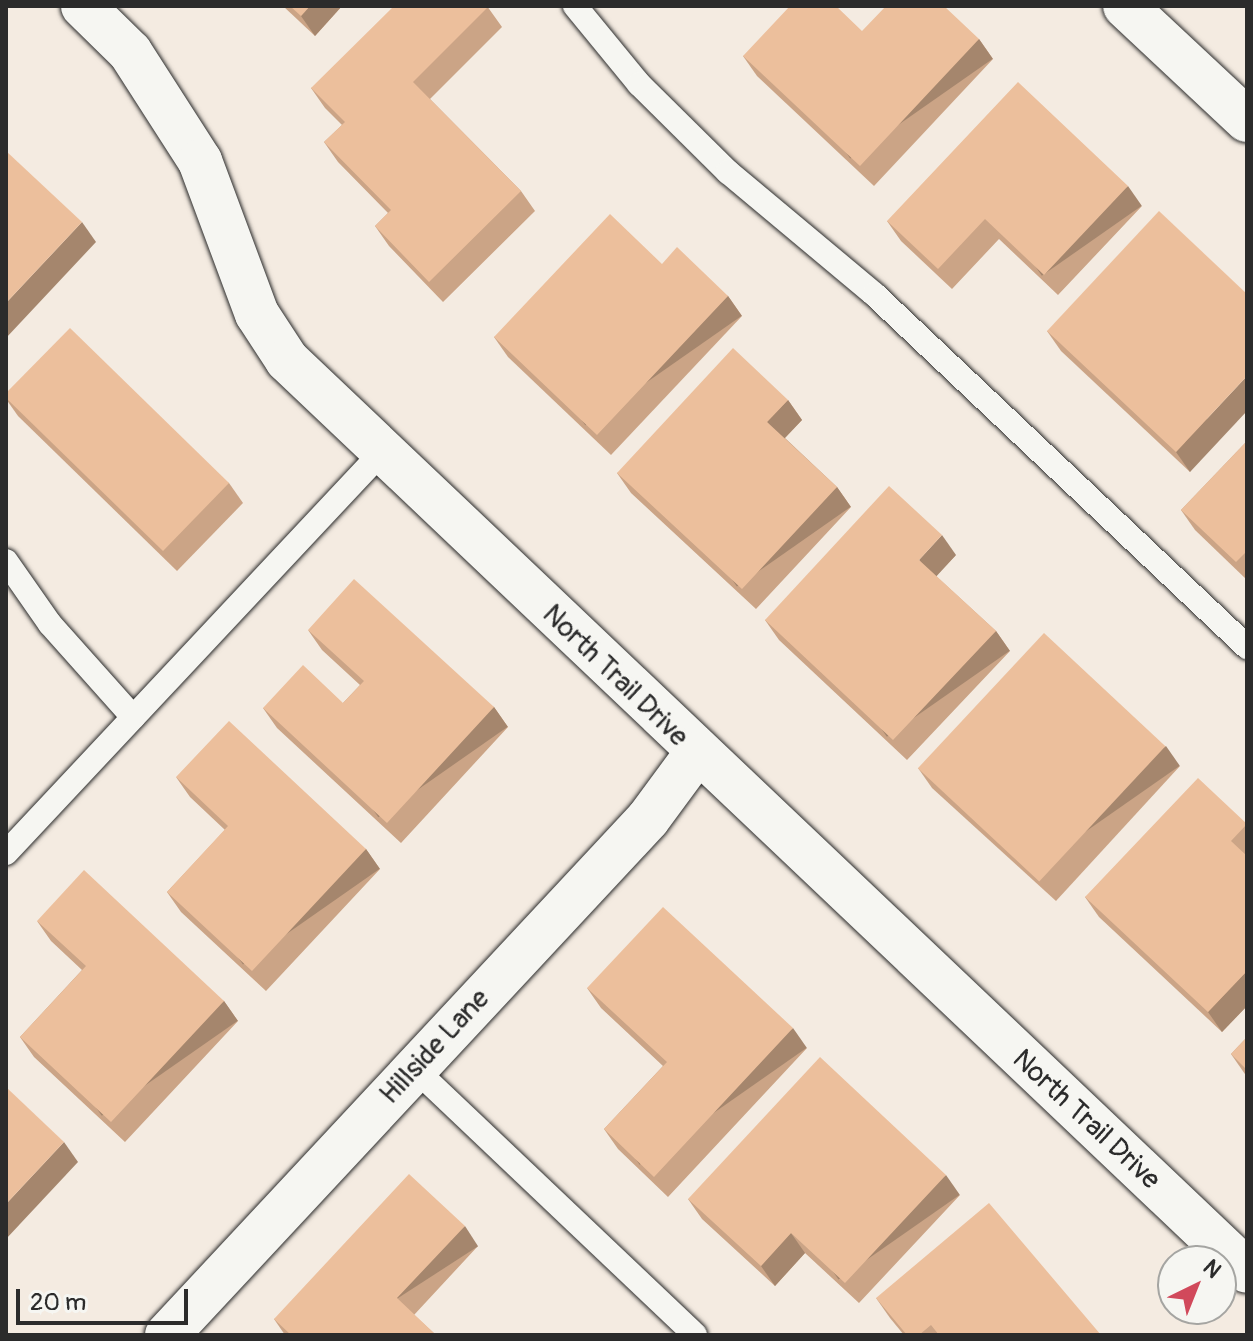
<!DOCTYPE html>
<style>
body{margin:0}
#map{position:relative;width:1253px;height:1341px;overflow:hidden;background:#f4ebe1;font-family:Pangolin,sans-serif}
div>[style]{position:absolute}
.roads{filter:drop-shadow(0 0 2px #2b2b2b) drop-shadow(0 0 2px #2b2b2b)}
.lane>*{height:24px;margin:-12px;padding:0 12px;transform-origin:12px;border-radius:12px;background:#f6f6f2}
.street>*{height:44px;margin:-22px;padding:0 22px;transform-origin:22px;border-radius:22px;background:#f6f6f2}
.wall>*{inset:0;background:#cba486}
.shaded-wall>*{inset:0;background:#a5866d;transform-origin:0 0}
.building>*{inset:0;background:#ecbf9c;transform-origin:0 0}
span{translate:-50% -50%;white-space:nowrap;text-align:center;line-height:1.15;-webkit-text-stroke:6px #f6f6f2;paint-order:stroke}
.street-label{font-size:28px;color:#2b2b2b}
.frame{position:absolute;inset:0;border:8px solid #2b2b2b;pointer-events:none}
.north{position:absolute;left:1157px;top:1245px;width:80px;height:80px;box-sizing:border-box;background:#f6f6f2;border:2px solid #a5a5a2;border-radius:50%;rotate:43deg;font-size:22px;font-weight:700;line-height:32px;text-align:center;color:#2b2b2b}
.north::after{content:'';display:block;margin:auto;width:28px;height:36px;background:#d1495b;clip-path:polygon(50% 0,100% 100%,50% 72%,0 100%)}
.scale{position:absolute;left:16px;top:1289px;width:172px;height:36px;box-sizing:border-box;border:4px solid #2b2b2b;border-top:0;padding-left:10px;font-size:24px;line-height:28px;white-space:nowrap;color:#2b2b2b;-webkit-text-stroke:6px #f6f6f2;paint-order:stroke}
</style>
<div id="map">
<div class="roads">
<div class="lane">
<div style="left:575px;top:6px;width:101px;rotate:50.6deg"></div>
<div style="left:639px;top:84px;width:125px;rotate:44.7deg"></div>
<div style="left:728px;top:172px;width:190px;rotate:39.9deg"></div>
<div style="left:874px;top:294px;width:514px;rotate:43.42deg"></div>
<div style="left:6px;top:561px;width:77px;rotate:55.1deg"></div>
<div style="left:50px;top:624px;width:125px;rotate:48.3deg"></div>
<div style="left:6px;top:853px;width:550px;rotate:-46.84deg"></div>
<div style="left:415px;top:1069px;width:386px;rotate:43.5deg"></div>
</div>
<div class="street">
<div style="left:83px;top:6px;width:66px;rotate:44.4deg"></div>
<div style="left:130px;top:52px;width:130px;rotate:57.3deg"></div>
<div style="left:200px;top:161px;width:163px;rotate:69.6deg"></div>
<div style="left:257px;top:314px;width:55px;rotate:56.9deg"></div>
<div style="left:287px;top:360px;width:1323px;rotate:43.5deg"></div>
<div style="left:1125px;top:6px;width:167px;rotate:43.1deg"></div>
<div style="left:167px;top:1335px;width:705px;rotate:-47.01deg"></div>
<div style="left:648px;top:819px;width:81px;rotate:-53.6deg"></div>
</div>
</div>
<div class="wall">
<div style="clip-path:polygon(283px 6px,342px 6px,315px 36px)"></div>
<div style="clip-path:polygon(487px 6px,502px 27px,430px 99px,521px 191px,535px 211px,443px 302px,389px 246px,375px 226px,388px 213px,338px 162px,324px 142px,342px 125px,325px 108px,311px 88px)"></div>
<div style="clip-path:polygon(862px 31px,979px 39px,993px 59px,874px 186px,757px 76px,743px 56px)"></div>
<div style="clip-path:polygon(1142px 206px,1058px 295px,999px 239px,952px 289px,901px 241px,887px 221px)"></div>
<div style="clip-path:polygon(662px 264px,728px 296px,742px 316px,611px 455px,508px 357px,494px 337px)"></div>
<div style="clip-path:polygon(1247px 294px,1190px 472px,1061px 351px,1047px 331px)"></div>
<div style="clip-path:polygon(6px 393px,229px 483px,243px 503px,177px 571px,18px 416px,6px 399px)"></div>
<div style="clip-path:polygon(788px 400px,802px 420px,785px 438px,837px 487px,851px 507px,756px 609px,631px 493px,617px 473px)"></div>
<div style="clip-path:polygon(1247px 441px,1247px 580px,1195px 530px,1181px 510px)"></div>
<div style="clip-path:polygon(956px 555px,936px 576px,996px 631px,1010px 651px,907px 760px,779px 640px,765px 620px)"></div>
<div style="clip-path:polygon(308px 630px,494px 707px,508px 727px,401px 843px,277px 728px,263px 708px,343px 703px,360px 685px,322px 650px)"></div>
<div style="clip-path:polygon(1180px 766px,1056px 901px,932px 788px,918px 768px)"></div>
<div style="clip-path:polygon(176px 777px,366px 849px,380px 869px,266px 991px,181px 912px,167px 892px,225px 830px,190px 797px)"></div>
<div style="clip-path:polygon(1247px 824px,1247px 1006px,1222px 1032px,1099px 917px,1085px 897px)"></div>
<div style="clip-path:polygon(37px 921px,224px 1001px,238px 1021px,125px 1142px,34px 1057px,20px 1037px,82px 970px,51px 941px)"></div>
<div style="clip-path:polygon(587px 988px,807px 1048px,668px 1197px,618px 1149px,604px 1129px,663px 1066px,601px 1008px)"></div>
<div style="clip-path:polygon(1247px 1037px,1247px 1077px,1231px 1054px)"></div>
<div style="clip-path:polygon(960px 1195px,859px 1303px,805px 1253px,775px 1286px,702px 1219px,688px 1199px)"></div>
<div style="clip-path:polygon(478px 1246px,414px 1315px,436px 1335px,285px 1335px,274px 1319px)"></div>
<div style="clip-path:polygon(876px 1298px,1101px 1335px,904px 1335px,890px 1318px)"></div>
</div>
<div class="shaded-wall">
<div style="clip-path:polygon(310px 6px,342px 6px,315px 36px,301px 16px)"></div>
<div style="left:979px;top:39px;width:24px;height:174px;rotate:55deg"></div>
<div style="left:1128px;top:186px;width:24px;height:122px;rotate:55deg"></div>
<div style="clip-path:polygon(82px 222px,96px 242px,6px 338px,6px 303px)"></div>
<div style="left:728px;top:296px;width:24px;height:191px;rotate:55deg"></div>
<div style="clip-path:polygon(1247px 376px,1247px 411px,1190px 472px,1176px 452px)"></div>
<div style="clip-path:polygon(788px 400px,802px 420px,781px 442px,767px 422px)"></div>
<div style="left:837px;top:487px;width:24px;height:139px;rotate:55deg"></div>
<div style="clip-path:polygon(942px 535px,956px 555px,933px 580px,919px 560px)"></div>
<div style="left:996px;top:631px;width:24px;height:150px;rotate:55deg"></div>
<div style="left:494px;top:707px;width:24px;height:158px;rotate:55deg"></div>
<div style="left:1166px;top:746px;width:24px;height:183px;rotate:55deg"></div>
<div style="left:366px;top:849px;width:24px;height:167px;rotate:55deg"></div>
<div style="clip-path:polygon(1247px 971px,1247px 1006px,1222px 1032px,1208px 1012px)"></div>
<div style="left:224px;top:1001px;width:24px;height:166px;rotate:55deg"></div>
<div style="left:793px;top:1028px;width:24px;height:204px;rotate:55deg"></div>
<div style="clip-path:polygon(64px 1142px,78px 1162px,6px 1239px,6px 1204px)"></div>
<div style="left:946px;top:1175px;width:24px;height:148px;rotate:55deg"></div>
<div style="left:465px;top:1226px;width:24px;height:99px;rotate:57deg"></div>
<div style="clip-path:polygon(791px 1233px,805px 1253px,775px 1286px,761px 1266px)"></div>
</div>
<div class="building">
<div style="clip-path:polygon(290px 6px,310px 6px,301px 16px)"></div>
<div style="clip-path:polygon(394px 6px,487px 6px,488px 7px,413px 82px,521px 191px,429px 282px,375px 226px,391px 210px,324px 142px,345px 122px,311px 88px)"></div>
<div style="clip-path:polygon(790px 6px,836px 6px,862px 31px,886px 6px,944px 6px,979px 39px,860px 166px,743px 56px)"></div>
<div style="clip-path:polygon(1018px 82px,1128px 186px,1044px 275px,985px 219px,938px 269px,887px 221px)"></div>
<div style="clip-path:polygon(6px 151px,82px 222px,6px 303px)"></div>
<div style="clip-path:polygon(1159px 211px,1247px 294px,1247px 376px,1176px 452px,1047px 331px)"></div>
<div style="clip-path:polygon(610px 214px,662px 264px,677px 247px,728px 296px,597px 435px,494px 337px)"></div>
<div style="clip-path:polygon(70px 328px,229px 483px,163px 551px,6px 398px,6px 393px)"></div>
<div style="clip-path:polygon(733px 348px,788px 400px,767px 422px,837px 487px,742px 589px,617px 473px)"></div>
<div style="clip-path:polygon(1247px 441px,1247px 551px,1236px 562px,1181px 510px)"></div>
<div style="clip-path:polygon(889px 486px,942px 535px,919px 560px,996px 631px,893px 740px,765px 620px)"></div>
<div style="clip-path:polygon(354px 579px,494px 707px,387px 823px,263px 708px,303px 665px,343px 703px,364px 681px,308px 630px)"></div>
<div style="left:1044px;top:633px;width:166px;height:185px;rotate:43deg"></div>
<div style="clip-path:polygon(229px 721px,366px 849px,252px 971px,167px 892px,228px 826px,176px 777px)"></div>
<div style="clip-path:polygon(1198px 778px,1247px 824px,1231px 841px,1247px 856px,1247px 971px,1208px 1012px,1085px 897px)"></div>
<div style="clip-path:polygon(84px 870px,224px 1001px,111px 1122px,20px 1037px,86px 966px,37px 921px)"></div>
<div style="clip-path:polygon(663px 907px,793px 1028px,654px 1177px,604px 1129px,667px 1062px,587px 988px)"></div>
<div style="clip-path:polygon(1247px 1037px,1247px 1070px,1231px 1054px)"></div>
<div style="clip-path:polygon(820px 1057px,946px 1175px,845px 1283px,791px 1233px,761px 1266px,688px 1199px)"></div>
<div style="clip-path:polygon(6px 1087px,64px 1142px,6px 1204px)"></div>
<div style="clip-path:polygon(409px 1174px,465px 1226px,397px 1298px,436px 1335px,291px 1335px,274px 1319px)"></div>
<div style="clip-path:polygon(989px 1203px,1101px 1335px,939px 1335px,931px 1325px,919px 1335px,907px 1335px,876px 1298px)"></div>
</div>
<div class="street-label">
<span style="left:615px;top:676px;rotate:44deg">North Trail Drive</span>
<span style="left:435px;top:1047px;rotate:-47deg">Hillside Lane</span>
<span style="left:1086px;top:1120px;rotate:43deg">North Trail Drive</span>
</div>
<div class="frame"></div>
<div class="north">N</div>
<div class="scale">20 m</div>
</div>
